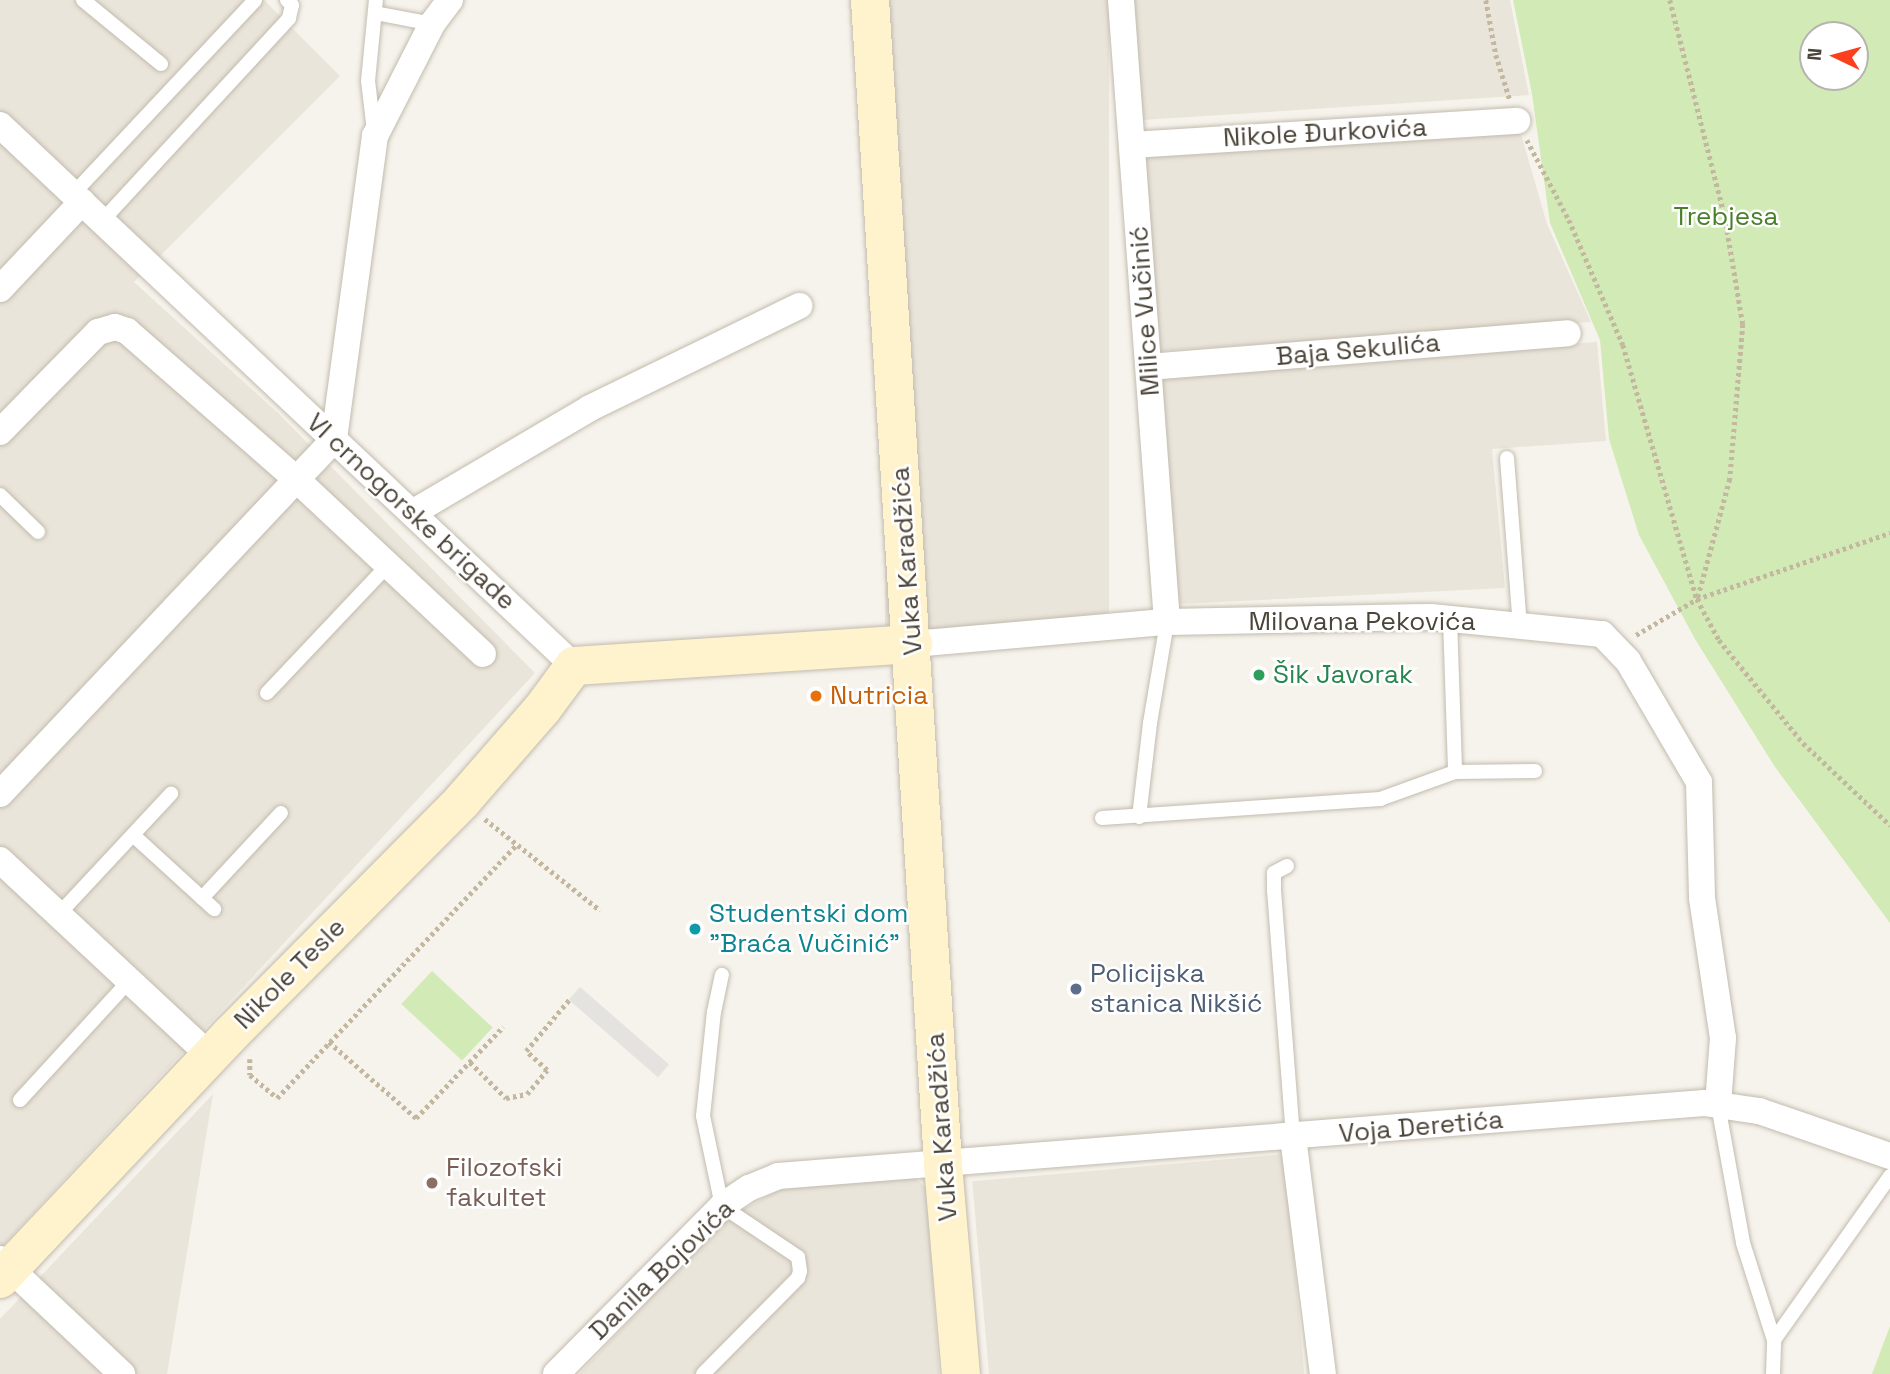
<!DOCTYPE html>
<meta charset="utf-8">
<style>
body{margin:0}
#map{position:relative;width:1890px;height:1374px;overflow:hidden;background:#f6f3ec;font-family:"Space Grotesk",sans-serif}
div>[style]{position:absolute}
.residential>*{inset:0;background:#eae5da;transform-origin:0 0}
.green>*{inset:0;background:#d2eab5;transform-origin:0 0}
.parking>*{inset:0;background:#e5e3e0;transform-origin:0 0}
.path>*{height:4.5px;margin-top:-2.25px;transform-origin:0;background:repeating-linear-gradient(90deg,#c4b79f 0 3.5px,transparent 0 7px)}
.roads{filter:drop-shadow(0 0 2px #c2bbae) drop-shadow(0 0 2px #c2bbae)}
.lane>*{height:14px;margin:-7px;padding:0 7px;transform-origin:7px;border-radius:7px;background:#fff}
.street>*{height:26px;margin:-13px;padding:0 13px;transform-origin:13px;border-radius:13px;background:#fff}
.secondary>*{height:38px;margin:-19px;padding:0 19px;transform-origin:19px;border-radius:19px;background:#fff3cd}
.dots>*{width:19px;height:19px;translate:-50% -50%;box-sizing:border-box;border:4px solid #fff;border-radius:50%}
span{translate:-50% -50%;white-space:nowrap;text-align:center;line-height:1.15;-webkit-text-stroke:5px #fff;paint-order:stroke}
.street-label{font-size:26px;color:#4b4439}
.park-label{font-size:26px;color:#4a7f2a}
.leisure-label{font-size:26px;color:#27864d}
.left{translate:0 -50%;text-align:left}
.food-label{font-size:26px;color:#c56008}
.culture-label{font-size:26px;color:#0d838f}
.service-label{font-size:26px;color:#4e5e75}
.education-label{font-size:26px;color:#785e54}
.north{position:absolute;left:1799px;top:21px;width:70px;height:70px;box-sizing:border-box;background:#fff;border:2px solid #b7b4b0;border-radius:50%;rotate:275deg;font-size:19px;font-weight:700;line-height:28px;text-align:center;color:#4b4439}
.north::after{content:'';display:block;margin:auto;width:24px;height:32px;background:#fc3f1d;clip-path:polygon(50% 0,100% 100%,50% 72%,0 100%)}
</style>
<div id="map">
<div class="residential">
<div style="clip-path:polygon(0 0,264px 0,340px 76px,134px 282px,279px 414px,535px 673px,0 1249px)"></div>
<div style="left:885px;top:0;width:224px;height:629px"></div>
<div style="clip-path:polygon(1132px 0,1510px 0,1529px 95px,1143px 120px)"></div>
<div style="clip-path:polygon(1517px 120px,1547px 224px,1591px 322px,1159px 351px,1145px 147px)"></div>
<div style="clip-path:polygon(1597px 342px,1606px 441px,1492px 449px,1505px 588px,1179px 604px,1158px 373px)"></div>
<div style="clip-path:polygon(213px 1094px,167px 1374px,0 1374px,0 1319px)"></div>
<div style="left:1285px;top:1154px;width:221px;height:314px;rotate:85deg"></div>
<div style="clip-path:polygon(906px 1169px,927px 1189px,939px 1374px,579px 1374px,726px 1219px,801px 1177px)"></div>
</div>
<div class="green">
<div style="clip-path:polygon(evenodd,1513px 0,1890px 0,1890px 923px,1775px 767px,1695px 639px,1639px 535px,1609px 439px,1600px 340px,1550px 223px,1532px 94px,1513px 0,1855px 35px,1855px 77px,1813px 77px,1813px 35px,1855px 35px)"></div>
<div style="left:432px;top:971px;width:83px;height:45px;rotate:43deg"></div>
<div style="clip-path:polygon(1890px 1326px,1890px 1374px,1872px 1374px)"></div>
</div>
<div class="parking">
<div style="left:580px;top:987px;width:118px;height:17px;rotate:41deg"></div>
</div>
<div class="path">
<div style="left:1486px;top:0;width:56px;rotate:79.7deg"></div>
<div style="left:1496px;top:55px;width:47px;rotate:72.7deg"></div>
<div style="left:1670px;top:0;width:224px;rotate:75.8deg"></div>
<div style="left:1725px;top:217px;width:109px;rotate:80.5deg"></div>
<div style="left:1743px;top:324px;width:156px;rotate:94.8deg"></div>
<div style="left:1730px;top:479px;width:123px;rotate:105.1deg"></div>
<div style="left:1527px;top:140px;width:90px;rotate:62.3deg"></div>
<div style="left:1569px;top:220px;width:136px;rotate:66.6deg"></div>
<div style="left:1623px;top:345px;width:265px;rotate:73.8deg"></div>
<div style="left:1697px;top:599px;width:47px;rotate:61.8deg"></div>
<div style="left:1719px;top:640px;width:133px;rotate:50.8deg"></div>
<div style="left:1803px;top:743px;width:120px;rotate:43.3deg"></div>
<div style="left:1636px;top:635px;width:71px;rotate:-30.5deg"></div>
<div style="left:1697px;top:599px;width:204px;rotate:-18.9deg"></div>
<div style="left:485px;top:819px;width:147px;rotate:38.4deg"></div>
<div style="left:329px;top:1042px;width:116px;rotate:41.1deg"></div>
<div style="left:416px;top:1118px;width:126px;rotate:-46.3deg"></div>
<div style="left:250px;top:1059px;width:16px;rotate:90deg"></div>
<div style="left:250px;top:1075px;width:35px;rotate:40deg"></div>
<div style="left:277px;top:1098px;width:349px;rotate:-46.6deg"></div>
<div style="left:470px;top:1062px;width:51px;rotate:45deg"></div>
<div style="left:506px;top:1098px;width:21px;rotate:-11deg"></div>
<div style="left:527px;top:1094px;width:31px;rotate:-50deg"></div>
<div style="left:547px;top:1070px;width:28px;rotate:-138deg"></div>
<div style="left:526px;top:1051px;width:67px;rotate:-49.9deg"></div>
</div>
<div class="roads">
<div class="lane">
<div style="left:83px;top:0;width:101px;rotate:39.4deg"></div>
<div style="left:375px;top:13px;width:58px;rotate:10.9deg"></div>
<div style="left:374px;top:131px;width:50px;rotate:-96.8deg"></div>
<div style="left:368px;top:81px;width:81px;rotate:-84.4deg"></div>
<div style="left:73px;top:194px;width:266px;rotate:-46.8deg"></div>
<div style="left:102px;top:221px;width:276px;rotate:-47.3deg"></div>
<div style="left:289px;top:18px;width:13px;rotate:-77deg"></div>
<div style="left:292px;top:5px;width:7px;rotate:-135deg"></div>
<div style="left:1507px;top:458px;width:169px;rotate:85.6deg"></div>
<div style="left:0;top:495px;width:53px;rotate:44.2deg"></div>
<div style="left:1450px;top:618px;width:154px;rotate:88.1deg"></div>
<div style="left:267px;top:693px;width:176px;rotate:-46.6deg"></div>
<div style="left:1139px;top:817px;width:95px;rotate:-83.3deg"></div>
<div style="left:1150px;top:723px;width:102px;rotate:-80.4deg"></div>
<div style="left:1102px;top:818px;width:279px;rotate:-3.9deg"></div>
<div style="left:1380px;top:799px;width:80px;rotate:-19.8deg"></div>
<div style="left:1455px;top:772px;width:80px;rotate:-0.7deg"></div>
<div style="left:133px;top:835px;width:110px;rotate:42.4deg"></div>
<div style="left:1287px;top:866px;width:15px;rotate:152deg"></div>
<div style="left:1274px;top:873px;width:17px;rotate:90deg"></div>
<div style="left:1274px;top:890px;width:248px;rotate:85.6deg"></div>
<div style="left:202px;top:898px;width:116px;rotate:-47.1deg"></div>
<div style="left:58px;top:915px;width:166px;rotate:-47deg"></div>
<div style="left:20px;top:1100px;width:161px;rotate:-47.5deg"></div>
<div style="left:1718px;top:1105px;width:140px;rotate:79.7deg"></div>
<div style="left:1743px;top:1243px;width:102px;rotate:72.3deg"></div>
<div style="left:703px;top:1374px;width:135px;rotate:-45.3deg"></div>
<div style="left:798px;top:1278px;width:7px;rotate:-74deg"></div>
<div style="left:800px;top:1271px;width:14px;rotate:-98deg"></div>
<div style="left:798px;top:1257px;width:92px;rotate:-146.1deg"></div>
<div style="left:722px;top:1206px;width:92px;rotate:-101.9deg"></div>
<div style="left:703px;top:1116px;width:105px;rotate:-84deg"></div>
<div style="left:714px;top:1012px;width:38px;rotate:-78deg"></div>
<div style="left:1773px;top:1374px;width:34px;rotate:-88deg"></div>
<div style="left:1774px;top:1340px;width:201px;rotate:-54.7deg"></div>
</div>
<div class="street">
<div style="left:1121px;top:0;width:624px;rotate:85.77deg"></div>
<div style="left:0;top:125px;width:789px;rotate:43.3deg"></div>
<div style="left:1133px;top:145px;width:385px;rotate:-3.6deg"></div>
<div style="left:0;top:289px;width:120px;rotate:-46.7deg"></div>
<div style="left:1149px;top:367px;width:420px;rotate:-4.6deg"></div>
<div style="left:0;top:432px;width:140px;rotate:-45.6deg"></div>
<div style="left:98px;top:332px;width:18px;rotate:-16deg"></div>
<div style="left:115px;top:327px;width:13px;rotate:18deg"></div>
<div style="left:127px;top:331px;width:225px;rotate:41.2deg"></div>
<div style="left:296px;top:479px;width:256px;rotate:43.1deg"></div>
<div style="left:412px;top:513px;width:207px;rotate:-30.5deg"></div>
<div style="left:590px;top:408px;width:233px;rotate:-26deg"></div>
<div style="left:913px;top:644px;width:255px;rotate:-5deg"></div>
<div style="left:1167px;top:622px;width:264px;rotate:-1.1deg"></div>
<div style="left:1431px;top:617px;width:172px;rotate:5.7deg"></div>
<div style="left:1602px;top:634px;width:37px;rotate:46deg"></div>
<div style="left:1628px;top:661px;width:140px;rotate:59.6deg"></div>
<div style="left:1699px;top:782px;width:116px;rotate:88.5deg"></div>
<div style="left:1702px;top:898px;width:142px;rotate:81.5deg"></div>
<div style="left:1723px;top:1038px;width:67px;rotate:94.3deg"></div>
<div style="left:0;top:794px;width:487px;rotate:-46.7deg"></div>
<div style="left:334px;top:439px;width:306px;rotate:-82.3deg"></div>
<div style="left:375px;top:136px;width:126px;rotate:-63deg"></div>
<div style="left:432px;top:24px;width:30px;rotate:-53deg"></div>
<div style="left:0;top:860px;width:287px;rotate:43deg"></div>
<div style="left:1293px;top:1137px;width:239px;rotate:82.8deg"></div>
<div style="left:0;top:1259px;width:168px;rotate:43.3deg"></div>
<div style="left:556px;top:1374px;width:236px;rotate:-45.3deg"></div>
<div style="left:722px;top:1206px;width:32px;rotate:-34deg"></div>
<div style="left:749px;top:1188px;width:31px;rotate:-22deg"></div>
<div style="left:778px;top:1176px;width:929px;rotate:-4.51deg"></div>
<div style="left:1704px;top:1103px;width:56px;rotate:8.3deg"></div>
<div style="left:1759px;top:1111px;width:139px;rotate:19deg"></div>
</div>
<div class="secondary">
<div style="left:870px;top:0;width:1167px;rotate:86.41deg"></div>
<div style="left:943px;top:1165px;width:210px;rotate:85.1deg"></div>
<div style="left:0;top:1279px;width:335px;rotate:-46.7deg"></div>
<div style="left:230px;top:1035px;width:330px;rotate:-45.2deg"></div>
<div style="left:462px;top:801px;width:123px;rotate:-48.9deg"></div>
<div style="left:543px;top:708px;width:52px;rotate:-53.6deg"></div>
<div style="left:574px;top:666px;width:340px;rotate:-3.7deg"></div>
</div>
</div>
<div class="dots">
<div style="left:1259px;top:675px;background:#2e9e5b"></div>
<div style="left:816px;top:696px;background:#e8710a"></div>
<div style="left:695px;top:929px;background:#0f9aa8"></div>
<div style="left:1076px;top:989px;background:#5c6f8a"></div>
<div style="left:432px;top:1183px;background:#8d6e63"></div>
</div>
<div class="street-label">
<span style="left:1325px;top:133px;rotate:-3deg">Nikole Đurkovića</span>
<span style="left:1145px;top:311px;rotate:-94deg">Milice Vučinić</span>
<span style="left:1358px;top:350px;rotate:-5deg">Baja Sekulića</span>
<span style="left:411px;top:512px;rotate:43deg">VI crnogorske brigade</span>
<span style="left:907px;top:561px;rotate:-94deg">Vuka Karadžića</span>
<span style="left:1362px;top:622px">Milovana Pekovića</span>
<span style="left:290px;top:974px;rotate:-45deg">Nikole Tesle</span>
<span style="left:942px;top:1127px;rotate:-94deg">Vuka Karadžića</span>
<span style="left:1421px;top:1127px;rotate:-5deg">Voja Deretića</span>
<span style="left:662px;top:1270px;rotate:-44deg">Danila Bojovića</span>
</div>
<div class="park-label">
<span style="left:1726px;top:217px">Trebjesa</span>
</div>
<div class="leisure-label">
<span class="left" style="left:1273px;top:675px">Šik Javorak</span>
</div>
<div class="food-label">
<span class="left" style="left:830px;top:696px">Nutricia</span>
</div>
<div class="culture-label">
<span class="left" style="left:709px;top:929px">Studentski dom<br>"Braća Vučinić"</span>
</div>
<div class="service-label">
<span class="left" style="left:1090px;top:989px">Policijska<br>stanica Nikšić</span>
</div>
<div class="education-label">
<span class="left" style="left:446px;top:1183px">Filozofski<br>fakultet</span>
</div>
<div class="north">N</div>
</div>
